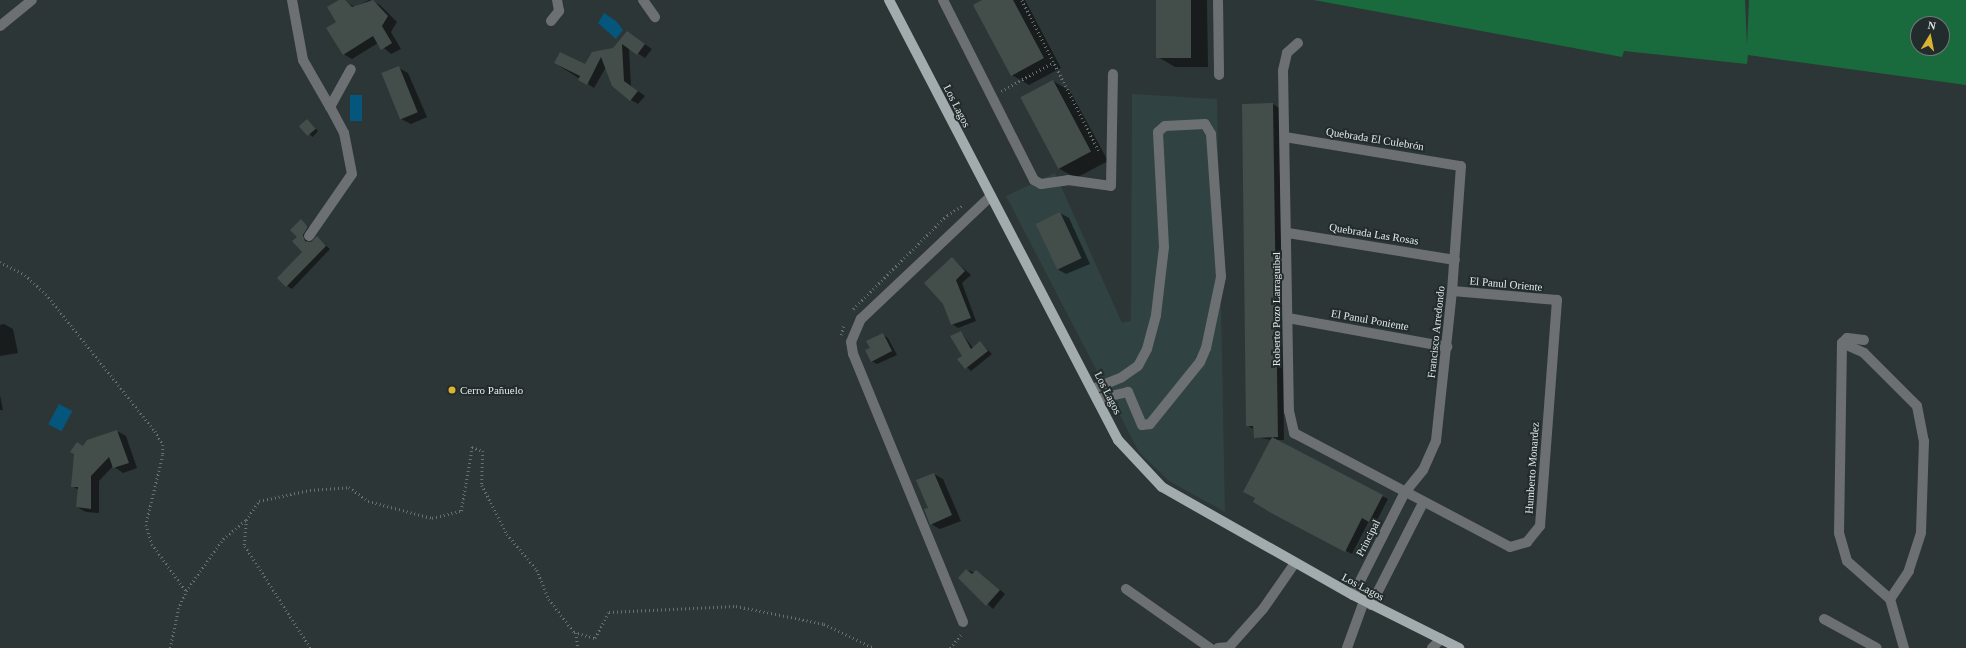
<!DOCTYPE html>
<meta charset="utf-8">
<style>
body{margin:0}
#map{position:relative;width:1966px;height:648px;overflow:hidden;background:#2d3636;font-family:Georgia,serif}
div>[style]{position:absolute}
.built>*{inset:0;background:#304242}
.green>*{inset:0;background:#196b3d}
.water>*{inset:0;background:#04567d;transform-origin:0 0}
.shadow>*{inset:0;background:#0007;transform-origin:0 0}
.building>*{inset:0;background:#434d4a;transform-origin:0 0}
.path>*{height:2.5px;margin-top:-1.25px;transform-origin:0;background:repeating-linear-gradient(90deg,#687070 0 1px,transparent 0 4px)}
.minor>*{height:10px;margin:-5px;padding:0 5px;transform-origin:5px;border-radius:5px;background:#6c7072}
.major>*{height:10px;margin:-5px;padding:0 5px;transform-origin:5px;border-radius:5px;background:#a2abae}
.dots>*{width:11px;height:11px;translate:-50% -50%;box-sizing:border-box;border:2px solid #232c2c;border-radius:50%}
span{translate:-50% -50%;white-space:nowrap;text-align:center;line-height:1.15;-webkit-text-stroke:4px #232c2c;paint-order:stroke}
.street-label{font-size:11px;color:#e3e9e9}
.poi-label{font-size:11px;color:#e3e9e9}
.left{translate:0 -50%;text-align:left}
.north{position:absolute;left:1910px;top:16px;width:40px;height:40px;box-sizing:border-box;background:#232c2c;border:1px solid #707878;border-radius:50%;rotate:10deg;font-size:11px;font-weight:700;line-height:16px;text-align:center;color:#e3e9e9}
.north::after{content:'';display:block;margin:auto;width:14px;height:18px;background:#dab333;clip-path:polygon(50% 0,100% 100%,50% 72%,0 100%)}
</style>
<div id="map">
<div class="built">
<div style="clip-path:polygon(1132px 94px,1217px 99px,1225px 512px,1169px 481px,1139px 452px,1006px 196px,1055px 173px,1122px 323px,1131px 321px)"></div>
</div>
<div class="green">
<div style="clip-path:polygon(evenodd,1314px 0,1745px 0,1747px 45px,1749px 0,1966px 0,1966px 85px,1748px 55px,1747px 64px,1624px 51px,1622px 57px,1314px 0,1918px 24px,1942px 24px,1942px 48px,1918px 48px,1918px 24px)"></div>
</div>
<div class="water">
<div style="clip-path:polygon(604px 13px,616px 21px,623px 30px,616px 39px,598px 23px)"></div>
<div style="left:362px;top:95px;width:26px;height:12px;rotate:90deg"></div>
<div style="left:59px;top:404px;width:15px;height:23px;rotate:28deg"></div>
</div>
<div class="shadow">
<div style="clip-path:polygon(341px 0,355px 7px,369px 0,380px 5px,397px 22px,391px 32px,401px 49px,391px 54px,378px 43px,352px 59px,343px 54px,337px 23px)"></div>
<div style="clip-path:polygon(984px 0,1025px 0,1061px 68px,1029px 85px,1012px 75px)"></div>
<div style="clip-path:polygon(1157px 0,1207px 0,1208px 67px,1175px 67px,1158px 57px)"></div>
<div style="clip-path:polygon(627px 32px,652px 49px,645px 58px,629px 48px,631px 86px,645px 96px,638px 104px,631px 100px,606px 67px,594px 88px,555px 63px,586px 66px,614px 49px)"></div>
<div style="clip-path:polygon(399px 68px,408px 73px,427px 117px,411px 124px,401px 119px)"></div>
<div style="clip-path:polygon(1053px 81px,1070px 91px,1108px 161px,1076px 178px,1058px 168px)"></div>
<div style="clip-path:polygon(1273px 104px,1279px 108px,1284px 440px,1276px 440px,1388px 499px,1375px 524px,1369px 521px,1352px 554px,1260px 505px,1272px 440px,1255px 437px,1253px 429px,1247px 425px)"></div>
<div style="left:307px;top:121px;width:15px;height:8px;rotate:42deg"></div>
<div style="clip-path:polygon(1060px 213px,1069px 218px,1090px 264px,1066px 274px,1057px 269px,1036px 223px)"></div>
<div style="clip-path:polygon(301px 221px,313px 230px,309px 243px,317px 238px,330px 249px,292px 289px,287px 286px,303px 252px,299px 237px)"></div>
<div style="clip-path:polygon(952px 258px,971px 275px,962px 283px,976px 321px,958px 328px,952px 324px)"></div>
<div style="clip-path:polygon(4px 324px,13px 329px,18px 353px,0 356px,0 325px)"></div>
<div style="clip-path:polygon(961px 332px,973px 348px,980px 342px,992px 354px,971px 371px,959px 359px,963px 356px)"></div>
<div style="clip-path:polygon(882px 334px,888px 338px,897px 355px,877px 364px,871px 361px,871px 349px)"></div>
<div style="clip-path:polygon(0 395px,3px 410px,0 410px)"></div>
<div style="clip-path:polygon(117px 431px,126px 436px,137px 468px,123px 473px,113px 466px,99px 481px,99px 513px,86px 512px,77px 507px,79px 490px,72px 486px,84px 447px)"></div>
<div style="clip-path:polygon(934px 474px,943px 479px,961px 521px,940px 529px,931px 524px,929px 508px)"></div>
<div style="clip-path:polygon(967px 570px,982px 575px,1005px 594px,993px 609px,960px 578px)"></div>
</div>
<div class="building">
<div style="clip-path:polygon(339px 0,345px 0,352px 7px,373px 0,388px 16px,382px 26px,392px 43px,381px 50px,373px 36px,343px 55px,326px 28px,336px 22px,327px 7px)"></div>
<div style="clip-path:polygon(982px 0,1013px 0,1044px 58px,1011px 76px,973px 5px)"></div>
<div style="left:1156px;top:0;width:35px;height:58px"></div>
<div style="clip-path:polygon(627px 31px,645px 44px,637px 55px,622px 44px,624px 81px,638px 91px,630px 101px,612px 86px,601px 57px,587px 85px,578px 80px,580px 76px,554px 63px,560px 52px,585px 64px,592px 52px,613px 48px)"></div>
<div style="left:399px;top:66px;width:50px;height:19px;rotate:68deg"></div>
<div style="left:1053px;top:80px;width:81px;height:37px;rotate:62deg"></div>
<div style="clip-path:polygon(1273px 103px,1278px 437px,1254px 438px,1253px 426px,1246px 426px,1242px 104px)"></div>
<div style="left:307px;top:119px;width:13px;height:11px;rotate:48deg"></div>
<div style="left:1060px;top:212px;width:51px;height:27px;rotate:65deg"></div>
<div style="clip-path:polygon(301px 219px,308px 227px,303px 235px,305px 241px,311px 242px,317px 236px,326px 246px,286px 287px,277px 278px,302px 252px,292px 241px,297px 237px,290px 230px)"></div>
<div style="clip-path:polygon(952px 257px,965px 271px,956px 280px,971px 318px,951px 325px,943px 304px,924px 283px)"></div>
<div style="clip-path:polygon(961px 331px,971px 349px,980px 341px,988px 351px,965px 369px,957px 359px,962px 356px,950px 336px)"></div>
<div style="clip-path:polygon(883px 333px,892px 351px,871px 362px,865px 350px,870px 348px,866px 341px)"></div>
<div style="clip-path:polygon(117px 430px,129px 463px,113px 468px,109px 457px,91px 476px,91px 509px,76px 507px,78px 487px,71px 487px,74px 454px,70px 452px,77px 442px,83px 446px,87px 440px)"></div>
<div style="clip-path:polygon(1272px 437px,1383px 495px,1369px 522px,1362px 518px,1345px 552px,1273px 514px,1253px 502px,1255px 498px,1243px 492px)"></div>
<div style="clip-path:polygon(934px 473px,952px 515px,930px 525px,924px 509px,928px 508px,916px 480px)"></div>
<div style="clip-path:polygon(966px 569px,972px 574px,976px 570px,1000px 590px,986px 606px,958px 578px)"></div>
</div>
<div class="path">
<div style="left:1022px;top:0;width:169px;rotate:63deg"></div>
<div style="left:1001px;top:91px;width:60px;rotate:-28.7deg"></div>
<div style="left:0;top:262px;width:28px;rotate:27deg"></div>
<div style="left:25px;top:275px;width:28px;rotate:42deg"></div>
<div style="left:46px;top:294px;width:175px;rotate:51.5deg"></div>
<div style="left:155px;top:431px;width:16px;rotate:60deg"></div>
<div style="left:163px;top:445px;width:10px;rotate:90deg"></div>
<div style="left:163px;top:455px;width:72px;rotate:103.7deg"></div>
<div style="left:146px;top:525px;width:20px;rotate:72deg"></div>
<div style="left:152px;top:544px;width:58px;rotate:54.1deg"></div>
<div style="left:853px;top:309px;width:133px;rotate:-45deg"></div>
<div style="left:947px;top:215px;width:17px;rotate:-31deg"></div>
<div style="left:841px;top:335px;width:11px;rotate:-75deg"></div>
<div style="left:576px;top:633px;width:15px;rotate:82deg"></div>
<div style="left:170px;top:648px;width:40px;rotate:-78deg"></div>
<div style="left:178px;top:609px;width:20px;rotate:-66deg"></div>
<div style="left:186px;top:591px;width:64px;rotate:-54.6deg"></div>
<div style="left:223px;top:539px;width:30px;rotate:-40deg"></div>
<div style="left:310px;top:648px;width:122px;rotate:-122.7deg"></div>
<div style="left:244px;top:545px;width:25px;rotate:-85deg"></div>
<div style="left:246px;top:520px;width:23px;rotate:-56deg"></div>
<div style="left:259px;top:501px;width:52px;rotate:-12.2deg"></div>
<div style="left:310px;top:490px;width:39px;rotate:-4deg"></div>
<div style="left:349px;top:487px;width:24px;rotate:36deg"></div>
<div style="left:368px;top:501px;width:66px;rotate:14.9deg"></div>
<div style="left:432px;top:518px;width:30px;rotate:-14deg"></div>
<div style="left:461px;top:511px;width:65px;rotate:-80.2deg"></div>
<div style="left:472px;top:447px;width:12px;rotate:20deg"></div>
<div style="left:483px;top:451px;width:34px;rotate:92deg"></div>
<div style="left:482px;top:485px;width:55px;rotate:63deg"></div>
<div style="left:507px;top:534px;width:47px;rotate:50.2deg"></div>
<div style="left:537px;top:570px;width:31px;rotate:68deg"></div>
<div style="left:549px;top:599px;width:41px;rotate:52.9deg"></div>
<div style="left:574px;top:632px;width:22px;rotate:16deg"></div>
<div style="left:595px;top:638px;width:30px;rotate:-62deg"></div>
<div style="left:609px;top:612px;width:127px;rotate:-2.7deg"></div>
<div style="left:736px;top:606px;width:90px;rotate:11.6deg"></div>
<div style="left:824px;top:624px;width:55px;rotate:25.6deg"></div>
<div style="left:950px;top:648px;width:19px;rotate:-51deg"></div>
</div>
<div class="minor">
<div style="left:292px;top:0;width:61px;rotate:79.6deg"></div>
<div style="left:303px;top:60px;width:54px;rotate:60.1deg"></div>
<div style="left:330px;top:107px;width:43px;rotate:-61.1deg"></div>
<div style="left:643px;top:0;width:21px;rotate:55deg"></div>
<div style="left:943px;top:0;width:202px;rotate:63.2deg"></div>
<div style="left:1034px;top:180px;width:8px;rotate:30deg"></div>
<div style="left:1041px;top:184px;width:27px;rotate:-8deg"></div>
<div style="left:1068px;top:180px;width:43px;rotate:7.9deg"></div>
<div style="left:1111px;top:186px;width:112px;rotate:-89deg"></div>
<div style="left:1218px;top:0;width:75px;rotate:89.2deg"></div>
<div style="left:551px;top:21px;width:13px;rotate:-51deg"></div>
<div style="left:559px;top:11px;width:11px;rotate:-100deg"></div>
<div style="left:0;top:26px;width:41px;rotate:-39.1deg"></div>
<div style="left:1298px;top:43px;width:15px;rotate:138deg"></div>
<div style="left:1287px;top:53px;width:18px;rotate:103deg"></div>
<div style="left:1283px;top:71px;width:340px;rotate:89deg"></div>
<div style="left:1289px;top:411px;width:23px;rotate:77deg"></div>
<div style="left:1294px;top:433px;width:244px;rotate:27.8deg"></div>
<div style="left:1510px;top:547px;width:18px;rotate:-16deg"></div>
<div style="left:1527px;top:542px;width:21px;rotate:-51deg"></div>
<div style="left:1540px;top:526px;width:227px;rotate:-85.7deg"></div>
<div style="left:1557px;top:300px;width:105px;rotate:-175.1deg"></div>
<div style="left:1285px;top:137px;width:178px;rotate:9.4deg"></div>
<div style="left:1461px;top:166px;width:125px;rotate:94.1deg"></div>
<div style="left:1452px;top:291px;width:151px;rotate:96.1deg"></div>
<div style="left:1436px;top:441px;width:32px;rotate:114deg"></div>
<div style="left:1423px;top:470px;width:28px;rotate:129deg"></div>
<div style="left:1405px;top:492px;width:115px;rotate:116.8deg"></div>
<div style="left:1288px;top:233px;width:169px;rotate:9.2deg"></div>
<div style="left:309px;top:236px;width:75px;rotate:-55.3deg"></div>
<div style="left:352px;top:174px;width:42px;rotate:-101deg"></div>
<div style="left:344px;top:133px;width:30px;rotate:-118deg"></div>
<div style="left:1288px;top:318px;width:162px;rotate:10.3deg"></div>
<div style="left:1864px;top:340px;width:17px;rotate:-173deg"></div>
<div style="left:1847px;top:338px;width:7px;rotate:135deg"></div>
<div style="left:1842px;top:343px;width:190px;rotate:90.9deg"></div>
<div style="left:1839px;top:533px;width:29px;rotate:74deg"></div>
<div style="left:1847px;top:561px;width:57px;rotate:41.5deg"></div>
<div style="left:1890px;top:599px;width:51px;rotate:74.1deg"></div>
<div style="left:1842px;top:343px;width:24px;rotate:24deg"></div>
<div style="left:1864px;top:353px;width:75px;rotate:45deg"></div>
<div style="left:1917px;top:406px;width:36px;rotate:79deg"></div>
<div style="left:1924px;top:441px;width:92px;rotate:91.9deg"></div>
<div style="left:1921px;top:533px;width:40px;rotate:108deg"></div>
<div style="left:1909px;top:571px;width:34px;rotate:124deg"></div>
<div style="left:1093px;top:389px;width:31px;rotate:-22deg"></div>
<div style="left:1122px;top:377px;width:19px;rotate:-35deg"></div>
<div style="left:1138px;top:366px;width:19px;rotate:-62deg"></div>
<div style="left:1147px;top:349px;width:35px;rotate:-75deg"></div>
<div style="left:1156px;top:315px;width:68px;rotate:-83.3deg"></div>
<div style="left:1164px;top:247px;width:115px;rotate:-93deg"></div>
<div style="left:1158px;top:132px;width:9px;rotate:-41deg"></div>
<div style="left:1165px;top:126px;width:40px;rotate:-2.9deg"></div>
<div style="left:1205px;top:124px;width:12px;rotate:59deg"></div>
<div style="left:1211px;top:134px;width:143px;rotate:86deg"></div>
<div style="left:1221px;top:277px;width:73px;rotate:101.9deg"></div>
<div style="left:1206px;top:348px;width:15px;rotate:113deg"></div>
<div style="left:1200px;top:362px;width:80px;rotate:128.9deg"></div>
<div style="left:1150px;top:424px;width:8px;rotate:173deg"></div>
<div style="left:1142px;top:425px;width:36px;rotate:-113deg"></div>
<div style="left:1128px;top:392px;width:32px;rotate:167deg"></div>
<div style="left:1126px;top:589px;width:103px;rotate:35.1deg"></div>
<div style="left:1371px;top:605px;width:114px;rotate:-63deg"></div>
<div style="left:1824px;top:619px;width:60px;rotate:28.7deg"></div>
<div style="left:963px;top:622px;width:290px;rotate:-112.3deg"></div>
<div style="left:853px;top:354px;width:12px;rotate:-99deg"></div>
<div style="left:851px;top:342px;width:25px;rotate:-67deg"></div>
<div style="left:861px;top:319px;width:178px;rotate:-43.4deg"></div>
<div style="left:1218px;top:648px;width:11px;rotate:-5deg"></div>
<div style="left:1229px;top:647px;width:51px;rotate:-48.2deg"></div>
<div style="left:1263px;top:609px;width:56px;rotate:-55.2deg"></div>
<div style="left:1347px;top:648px;width:50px;rotate:-70.1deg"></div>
<div style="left:1432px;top:648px;width:13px;rotate:-45deg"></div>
</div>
<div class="major">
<div style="left:889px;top:0;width:496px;rotate:62.5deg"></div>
<div style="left:1118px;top:440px;width:64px;rotate:46.9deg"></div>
<div style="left:1162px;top:487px;width:219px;rotate:29.5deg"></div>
<div style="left:1353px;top:595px;width:119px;rotate:26.6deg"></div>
</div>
<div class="dots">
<div style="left:452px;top:390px;background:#dab333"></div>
</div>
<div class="street-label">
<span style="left:957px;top:106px;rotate:63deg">Los Lagos</span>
<span style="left:1375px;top:139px;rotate:9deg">Quebrada El Culebrón</span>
<span style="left:1374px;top:234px;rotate:9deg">Quebrada Las Rosas</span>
<span style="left:1506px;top:284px;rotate:5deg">El Panul Oriente</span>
<span style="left:1276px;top:309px;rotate:-90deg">Roberto Pozo Larraguibel</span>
<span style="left:1370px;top:320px;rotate:10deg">El Panul Poniente</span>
<span style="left:1436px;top:332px;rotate:-84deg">Francisco Arredondo</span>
<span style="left:1108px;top:393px;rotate:63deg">Los Lagos</span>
<span style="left:1532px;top:468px;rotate:-86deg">Humberto Monardez</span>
<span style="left:1368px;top:538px;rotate:-63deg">Principal</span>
<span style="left:1363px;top:587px;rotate:28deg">Los Lagos</span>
</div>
<div class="poi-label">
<span class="left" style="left:460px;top:390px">Cerro Pañuelo</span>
</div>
<div class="north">N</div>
</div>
